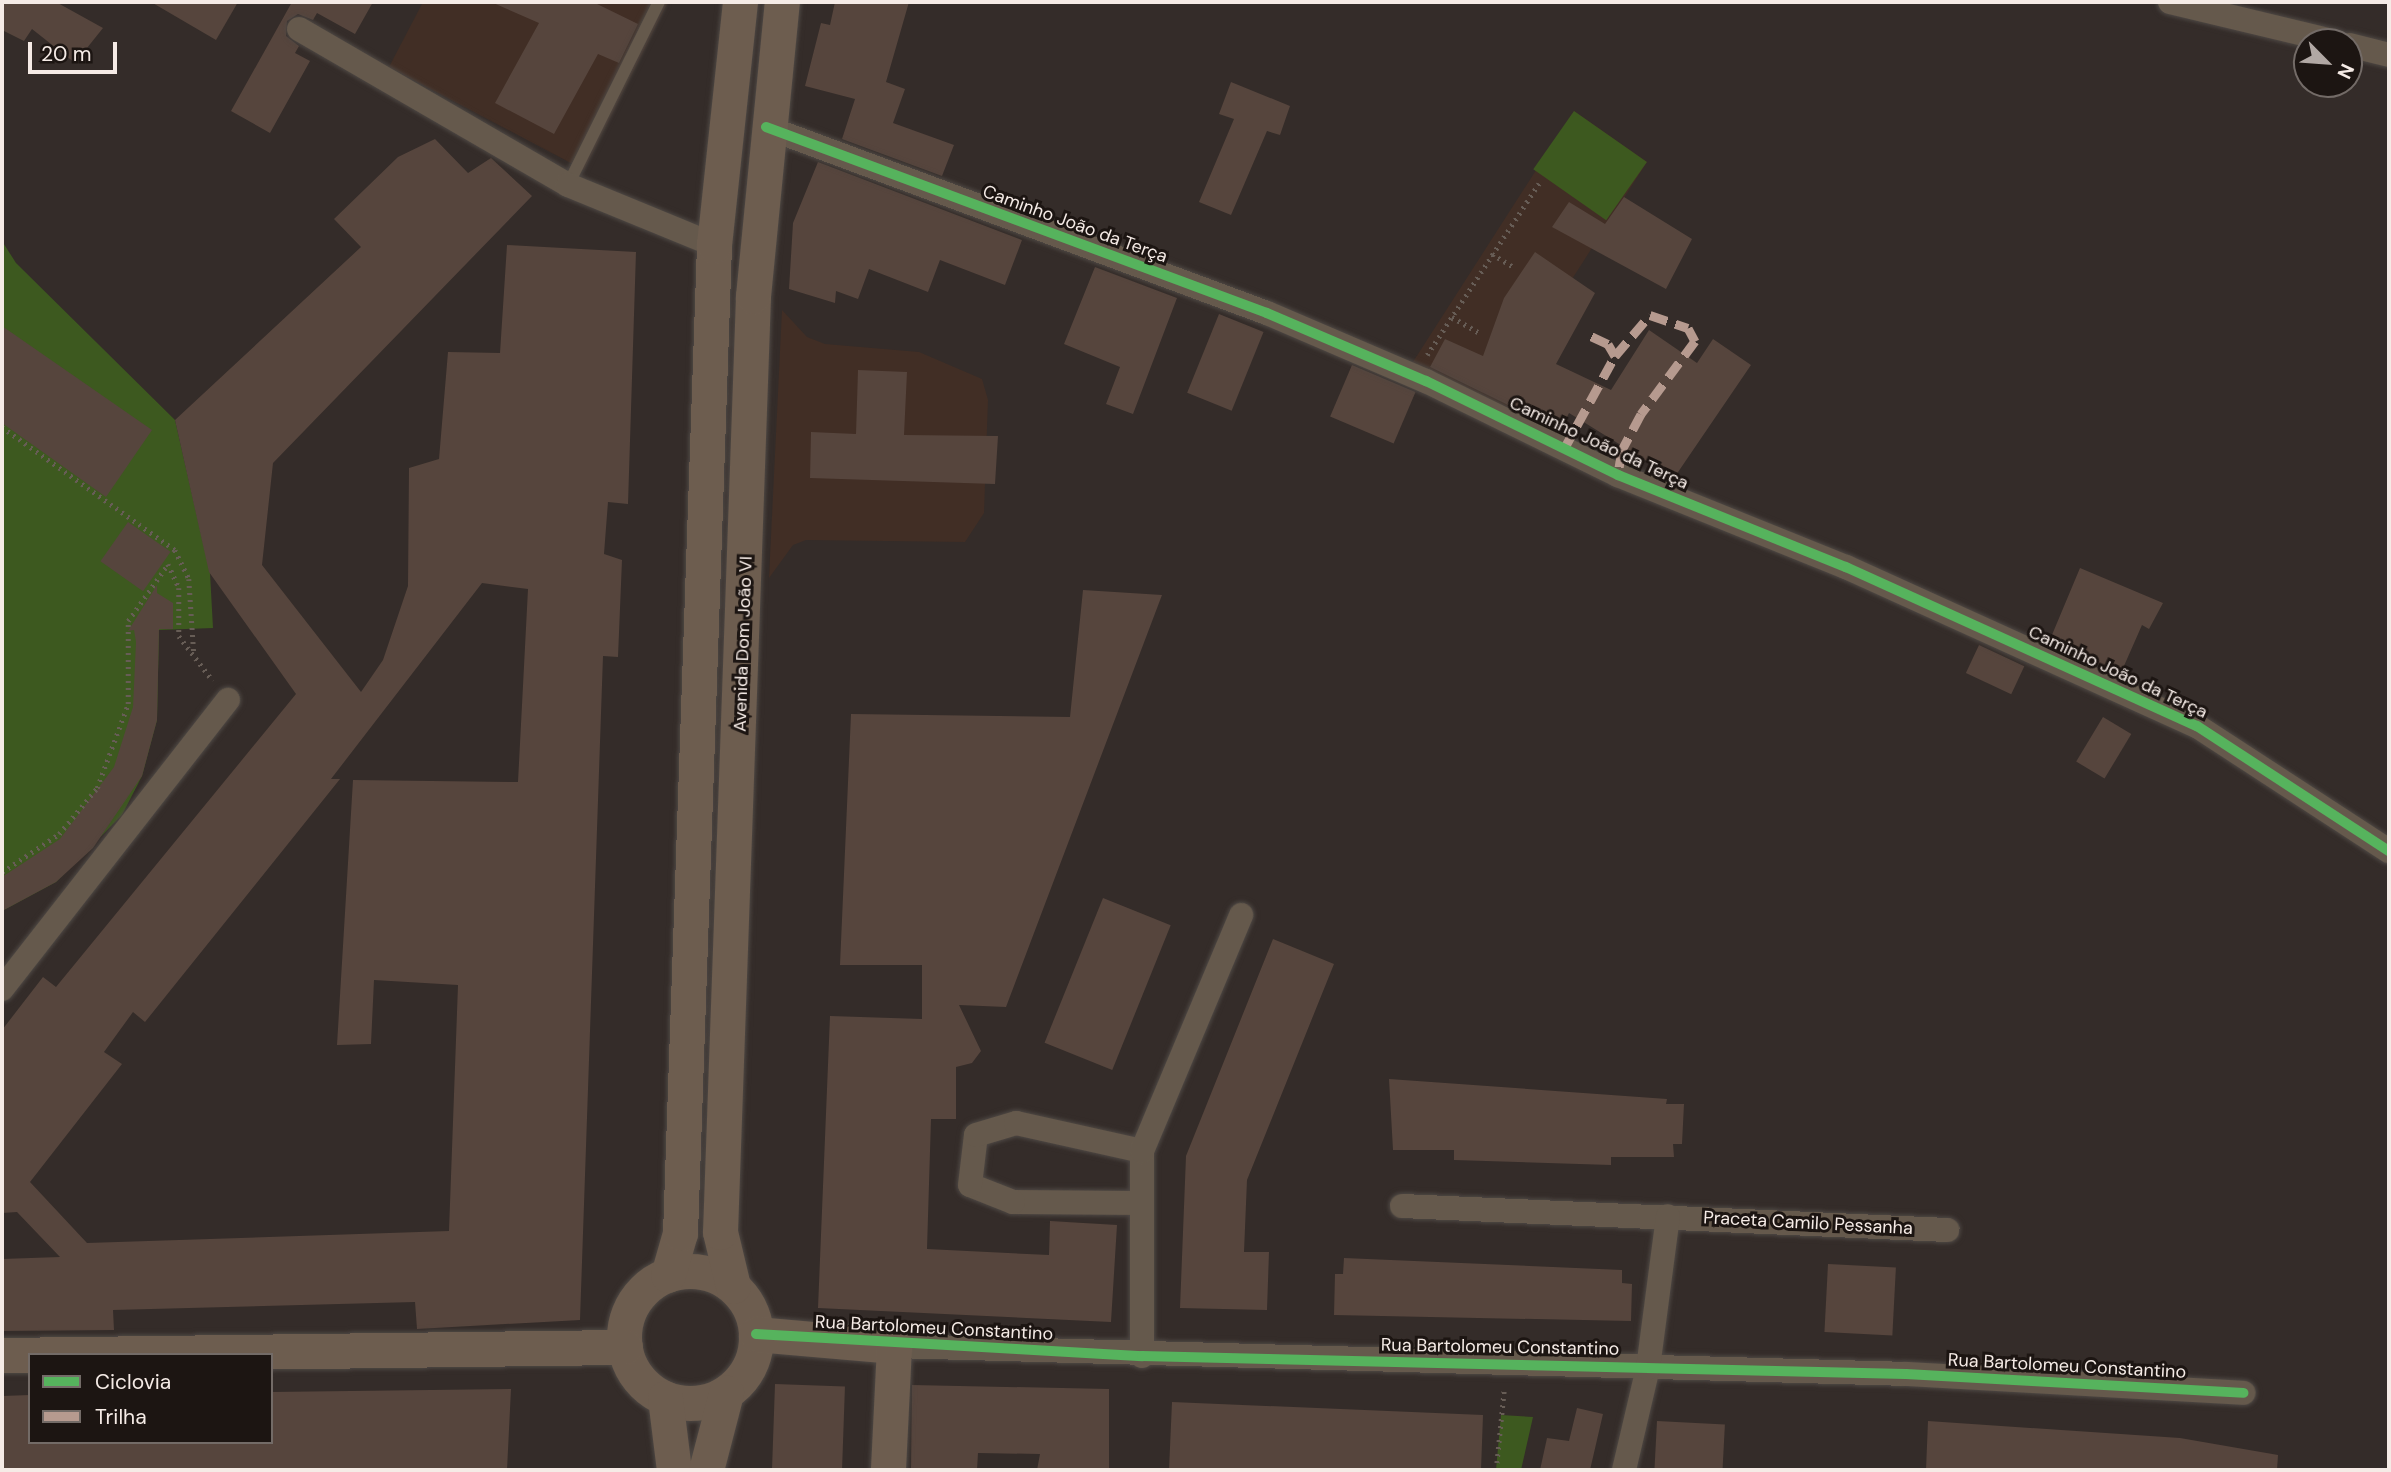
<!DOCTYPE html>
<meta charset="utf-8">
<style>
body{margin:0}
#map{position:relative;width:2391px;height:1472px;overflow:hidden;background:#342c29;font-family:"DM Sans",sans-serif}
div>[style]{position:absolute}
.built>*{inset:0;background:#412e25}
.green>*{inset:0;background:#3d591f;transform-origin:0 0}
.building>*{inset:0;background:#56453d;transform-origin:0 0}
.path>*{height:4.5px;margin-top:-2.25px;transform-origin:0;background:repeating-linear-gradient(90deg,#675d56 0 2px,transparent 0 7px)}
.roads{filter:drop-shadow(0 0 2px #4e4844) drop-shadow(0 0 2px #4e4844)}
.lane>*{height:12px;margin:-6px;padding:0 6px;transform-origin:6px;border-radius:6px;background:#65594c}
.street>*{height:24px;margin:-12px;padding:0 12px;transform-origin:12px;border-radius:12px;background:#65594c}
.secondary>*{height:35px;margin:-17.5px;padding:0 17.5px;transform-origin:17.5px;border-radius:17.5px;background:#6d5d4f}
.secondary>.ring{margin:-17.5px;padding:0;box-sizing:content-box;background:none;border:35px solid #6d5d4f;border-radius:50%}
.quiet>*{height:9px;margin-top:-4.5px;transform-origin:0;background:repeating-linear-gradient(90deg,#b69a8f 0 18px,transparent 0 27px)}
.cycleway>*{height:10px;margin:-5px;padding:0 5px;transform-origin:5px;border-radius:5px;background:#56b35d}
span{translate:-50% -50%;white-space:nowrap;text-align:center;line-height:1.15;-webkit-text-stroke:6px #1c1512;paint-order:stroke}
.street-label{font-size:18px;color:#f5ebe6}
.frame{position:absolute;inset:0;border:4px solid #f5ebe6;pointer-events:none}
.legend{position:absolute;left:28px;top:1353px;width:245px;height:91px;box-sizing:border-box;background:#1c1512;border:2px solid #736b67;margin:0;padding:9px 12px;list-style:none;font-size:21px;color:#f5ebe6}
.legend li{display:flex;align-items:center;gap:14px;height:35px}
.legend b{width:35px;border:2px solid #736b67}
.north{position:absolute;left:2293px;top:28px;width:70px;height:70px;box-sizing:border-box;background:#1c1512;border:2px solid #736b67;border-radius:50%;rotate:115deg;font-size:19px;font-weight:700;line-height:28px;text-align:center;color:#f5ebe6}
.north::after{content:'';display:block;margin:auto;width:24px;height:32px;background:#b1a8a4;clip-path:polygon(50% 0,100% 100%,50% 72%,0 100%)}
.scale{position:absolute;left:28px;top:42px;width:89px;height:32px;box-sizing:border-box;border:4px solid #f5ebe6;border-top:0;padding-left:9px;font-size:21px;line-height:24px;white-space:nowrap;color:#f5ebe6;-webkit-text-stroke:5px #1c1512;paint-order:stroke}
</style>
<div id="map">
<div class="built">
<div style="clip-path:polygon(423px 2px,668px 2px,584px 170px,389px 67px)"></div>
<div style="clip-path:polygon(1574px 111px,1647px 162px,1533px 340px,1542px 399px,1533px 421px,1411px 365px)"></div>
<div style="clip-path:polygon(782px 310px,807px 337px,825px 344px,919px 352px,982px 379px,988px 400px,984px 513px,965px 542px,806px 540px,793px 545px,769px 578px)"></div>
</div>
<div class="green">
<div style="left:1574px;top:111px;width:89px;height:71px;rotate:35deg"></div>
<div style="clip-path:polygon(2px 241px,16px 263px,175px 420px,210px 573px,213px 628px,159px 630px,157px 720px,142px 776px,122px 815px,56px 882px,2px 911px)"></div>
<div style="clip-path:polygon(1501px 1415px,1533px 1417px,1521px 1470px,1496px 1470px)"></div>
</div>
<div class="building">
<div style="clip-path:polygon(2px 2px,56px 2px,103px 28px,75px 63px,32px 29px,24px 41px,2px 30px)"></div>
<div style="clip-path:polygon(151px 2px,238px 2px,216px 40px)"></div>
<div style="clip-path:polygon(292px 2px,373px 2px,355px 34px,317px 13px,313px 20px,298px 14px,287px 21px,286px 36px,299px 46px,295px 53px,310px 61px,270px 133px,231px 111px)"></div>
<div style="clip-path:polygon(491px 2px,593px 2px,638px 24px,619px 63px,598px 54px,554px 134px,495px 103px,539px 23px)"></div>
<div style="clip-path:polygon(835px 2px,909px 2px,886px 82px,905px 89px,893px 123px,954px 145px,942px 176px,842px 139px,855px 99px,805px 86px,821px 23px,830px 25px)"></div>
<div style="clip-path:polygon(1231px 82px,1290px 106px,1280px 135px,1267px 131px,1231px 215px,1199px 202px,1234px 119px,1219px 114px)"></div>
<div style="clip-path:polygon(evenodd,435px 139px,468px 173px,491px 158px,532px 196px,273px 463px,262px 565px,361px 692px,383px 660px,408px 586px,409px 468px,439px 459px,448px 352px,500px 353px,507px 245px,636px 252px,628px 504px,608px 502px,604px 554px,622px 560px,618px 657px,603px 656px,580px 1320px,417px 1329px,415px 1302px,113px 1310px,114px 1330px,2px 1331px,2px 1259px,60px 1257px,17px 1212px,2px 1213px,2px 1030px,43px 977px,56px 987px,296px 694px,209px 572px,175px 420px,361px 247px,334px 219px,398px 157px,435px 139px,482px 583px,528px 589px,518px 782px,353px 780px,337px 1045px,371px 1044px,374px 980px,458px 985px,449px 1231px,87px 1243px,30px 1182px,122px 1064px,104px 1052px,133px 1012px,145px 1022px,340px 779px,331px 779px,482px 583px)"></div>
<div style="clip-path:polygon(818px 162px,1022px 240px,1005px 285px,940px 260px,928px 292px,869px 269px,858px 299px,836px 291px,835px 303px,789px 289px,793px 223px)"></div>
<div style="clip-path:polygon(1624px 197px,1692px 239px,1666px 289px,1552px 227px,1569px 202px,1605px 224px)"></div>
<div style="clip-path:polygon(1535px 252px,1595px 293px,1556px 364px,1611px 390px,1649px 330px,1697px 363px,1713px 339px,1751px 365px,1674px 478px,1569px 413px,1564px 423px,1537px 411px,1535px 418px,1430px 367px,1445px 339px,1483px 356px,1504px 298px)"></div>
<div style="clip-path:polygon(1095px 267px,1177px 298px,1133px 414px,1106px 404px,1120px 367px,1064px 344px)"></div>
<div style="left:1219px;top:314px;width:48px;height:85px;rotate:22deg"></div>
<div style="clip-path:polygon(2px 326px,152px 430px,106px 497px,2px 423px)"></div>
<div style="left:1352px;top:365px;width:69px;height:56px;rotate:23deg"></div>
<div style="clip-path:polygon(858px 370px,907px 372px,904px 435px,998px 436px,995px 484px,810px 478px,811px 432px,856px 434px)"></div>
<div style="left:128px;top:522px;width:52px;height:48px;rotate:35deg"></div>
<div style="clip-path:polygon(2080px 568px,2163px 603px,2149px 629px,2142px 625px,2120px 675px,2049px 642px)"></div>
<div style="clip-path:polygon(157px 585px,157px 593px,173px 603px,173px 629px,159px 629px,157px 720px,142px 776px,93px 848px,56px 882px,2px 911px,2px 877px,60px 839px,114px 767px,133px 707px,136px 642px,134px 630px,128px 631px)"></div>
<div style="clip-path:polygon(1083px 590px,1162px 595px,1006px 1007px,959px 1005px,981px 1051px,972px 1063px,956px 1067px,956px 1119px,931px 1119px,927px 1249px,1049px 1255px,1050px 1221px,1117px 1225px,1111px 1322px,818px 1308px,830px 1016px,922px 1019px,922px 965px,840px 965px,851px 714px,1070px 717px)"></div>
<div style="left:1979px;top:645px;width:50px;height:31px;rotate:25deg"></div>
<div style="left:2103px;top:717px;width:33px;height:52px;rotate:31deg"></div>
<div style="left:1103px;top:898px;width:73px;height:156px;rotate:22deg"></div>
<div style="clip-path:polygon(1273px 939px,1334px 964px,1247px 1180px,1244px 1252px,1269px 1252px,1267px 1310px,1180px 1308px,1186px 1156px)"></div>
<div style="clip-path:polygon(1389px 1079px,1667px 1099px,1666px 1104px,1684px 1104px,1682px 1144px,1673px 1144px,1674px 1157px,1611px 1157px,1611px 1165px,1454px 1160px,1454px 1150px,1393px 1150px)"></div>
<div style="clip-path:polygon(1344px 1258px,1622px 1270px,1622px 1283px,1632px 1284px,1631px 1321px,1334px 1315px,1335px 1274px,1343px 1274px)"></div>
<div style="left:1828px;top:1264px;width:68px;height:68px;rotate:3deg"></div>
<div style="left:775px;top:1384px;width:70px;height:86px;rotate:2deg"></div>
<div style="clip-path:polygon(912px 1385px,1109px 1389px,1109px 1470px,1037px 1470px,1040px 1454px,978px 1453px,977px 1470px,911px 1470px)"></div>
<div style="clip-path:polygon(511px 1389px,507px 1470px,2px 1470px,2px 1396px,30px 1395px,30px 1442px,271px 1442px,271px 1392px)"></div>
<div style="clip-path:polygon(1172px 1402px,1483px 1415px,1481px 1470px,1169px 1470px)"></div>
<div style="clip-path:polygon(1577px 1408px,1603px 1414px,1590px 1470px,1540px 1470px,1547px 1438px,1569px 1441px)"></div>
<div style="left:1657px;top:1421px;width:68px;height:49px;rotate:3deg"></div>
<div style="clip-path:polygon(1928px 1421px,2180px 1438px,2278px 1455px,2277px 1470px,1926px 1470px)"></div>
</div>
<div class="path">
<div style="left:1492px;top:254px;width:27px;rotate:31deg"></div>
<div style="left:1452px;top:317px;width:34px;rotate:30deg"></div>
<div style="left:1427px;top:355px;width:205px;rotate:-56.9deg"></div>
<div style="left:2px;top:427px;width:212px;rotate:35.4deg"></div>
<div style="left:175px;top:550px;width:32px;rotate:64deg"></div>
<div style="left:189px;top:579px;width:75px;rotate:86.2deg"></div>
<div style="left:2px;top:872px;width:69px;rotate:-33.7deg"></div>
<div style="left:59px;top:834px;width:60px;rotate:-50.4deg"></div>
<div style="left:97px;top:788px;width:90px;rotate:-69.7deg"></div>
<div style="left:128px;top:704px;width:83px;rotate:-90deg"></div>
<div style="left:128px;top:621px;width:70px;rotate:-54.9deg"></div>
<div style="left:168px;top:564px;width:26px;rotate:65deg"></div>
<div style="left:179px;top:588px;width:48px;rotate:90deg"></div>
<div style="left:179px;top:636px;width:56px;rotate:52.9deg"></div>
<div style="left:1496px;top:1470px;width:80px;rotate:-84.3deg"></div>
</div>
<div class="roads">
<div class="lane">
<div style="left:568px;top:185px;width:204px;rotate:-63.6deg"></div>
</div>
<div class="street">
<div style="left:2170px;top:2px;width:171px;rotate:13.5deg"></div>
<div style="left:299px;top:29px;width:311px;rotate:30.1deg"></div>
<div style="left:568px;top:185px;width:158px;rotate:22.3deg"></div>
<div style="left:2349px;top:45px;width:41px;rotate:14deg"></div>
<div style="left:766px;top:127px;width:534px;rotate:20.37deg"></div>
<div style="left:1267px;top:313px;width:173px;rotate:23.2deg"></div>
<div style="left:1426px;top:381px;width:214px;rotate:26.1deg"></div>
<div style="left:1618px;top:475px;width:246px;rotate:22deg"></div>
<div style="left:1846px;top:567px;width:385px;rotate:24.4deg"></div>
<div style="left:2197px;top:726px;width:229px;rotate:33.1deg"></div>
<div style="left:2px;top:989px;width:367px;rotate:-52deg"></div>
<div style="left:1142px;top:1203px;width:129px;rotate:-179.6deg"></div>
<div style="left:1013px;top:1202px;width:46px;rotate:-158.4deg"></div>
<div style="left:970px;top:1185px;width:50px;rotate:-83.2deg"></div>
<div style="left:976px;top:1135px;width:42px;rotate:-16.7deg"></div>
<div style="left:1016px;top:1123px;width:129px;rotate:12.5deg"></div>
<div style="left:1402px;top:1206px;width:546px;rotate:2.52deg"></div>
<div style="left:894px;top:1346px;width:1012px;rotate:1.58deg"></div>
<div style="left:1906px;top:1374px;width:338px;rotate:3.2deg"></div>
<div style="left:1142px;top:1356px;width:205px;rotate:-90deg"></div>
<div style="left:1142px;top:1151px;width:256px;rotate:-67.2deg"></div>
<div style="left:1624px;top:1470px;width:105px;rotate:-76.8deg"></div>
<div style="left:1648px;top:1368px;width:153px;rotate:-82.5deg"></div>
</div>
<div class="secondary">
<div class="ring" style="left:624px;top:1271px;width:97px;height:97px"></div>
<div style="left:668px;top:1275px;width:44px;rotate:-74.1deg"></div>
<div style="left:680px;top:1233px;width:989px;rotate:-88.03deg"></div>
<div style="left:714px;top:245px;width:244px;rotate:-83.9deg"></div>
<div style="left:733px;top:1286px;width:56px;rotate:-103.5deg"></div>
<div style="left:720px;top:1232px;width:937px;rotate:-87.98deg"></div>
<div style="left:753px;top:296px;width:295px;rotate:-84.4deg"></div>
<div style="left:756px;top:1334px;width:139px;rotate:5deg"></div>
<div style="left:894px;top:1346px;width:124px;rotate:92.8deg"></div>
<div style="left:2px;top:1355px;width:623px;rotate:-0.74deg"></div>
<div style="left:665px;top:1398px;width:73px;rotate:82.9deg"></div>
<div style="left:706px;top:1470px;width:80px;rotate:-75.4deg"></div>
</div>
</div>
<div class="quiet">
<div style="left:1615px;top:356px;width:54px;rotate:-49.5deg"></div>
<div style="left:1650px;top:315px;width:40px;rotate:18.9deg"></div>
<div style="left:1688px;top:328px;width:15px;rotate:62deg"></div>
<div style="left:1695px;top:341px;width:91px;rotate:126.5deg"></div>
<div style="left:1641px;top:414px;width:40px;rotate:118deg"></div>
<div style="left:1622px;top:449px;width:26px;rotate:99deg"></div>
<div style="left:1564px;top:449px;width:106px;rotate:-61.3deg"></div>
<div style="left:1615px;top:356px;width:14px;rotate:-120deg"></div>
<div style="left:1608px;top:344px;width:21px;rotate:-155deg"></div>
</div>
<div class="cycleway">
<div style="left:766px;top:127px;width:534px;rotate:20.37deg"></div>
<div style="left:1267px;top:313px;width:173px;rotate:23.2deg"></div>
<div style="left:1426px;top:381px;width:214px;rotate:26.1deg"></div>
<div style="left:1618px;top:475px;width:246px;rotate:22deg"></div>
<div style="left:1846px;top:567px;width:385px;rotate:24.4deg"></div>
<div style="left:2197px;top:726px;width:229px;rotate:33.1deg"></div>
<div style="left:756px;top:1334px;width:387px;rotate:3.3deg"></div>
<div style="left:1142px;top:1356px;width:764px;rotate:1.35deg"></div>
<div style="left:1906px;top:1374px;width:338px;rotate:3.2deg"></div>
</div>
<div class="street-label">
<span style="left:1075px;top:224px;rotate:20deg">Caminho João da Terça</span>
<span style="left:1599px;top:443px;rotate:25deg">Caminho João da Terça</span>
<span style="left:743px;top:644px;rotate:-88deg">Avenida Dom João VI</span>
<span style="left:2118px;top:672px;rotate:25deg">Caminho João da Terça</span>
<span style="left:1808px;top:1223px;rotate:3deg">Praceta Camilo Pessanha</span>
<span style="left:934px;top:1328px;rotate:3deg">Rua Bartolomeu Constantino</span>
<span style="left:1500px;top:1347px;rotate:1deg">Rua Bartolomeu Constantino</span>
<span style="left:2067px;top:1366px;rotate:3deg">Rua Bartolomeu Constantino</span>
</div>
<div class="frame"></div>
<ul class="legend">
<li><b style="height:9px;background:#56b35d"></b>Ciclovia</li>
<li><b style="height:9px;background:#b69a8f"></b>Trilha</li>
</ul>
<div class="north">N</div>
<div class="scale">20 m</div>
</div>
